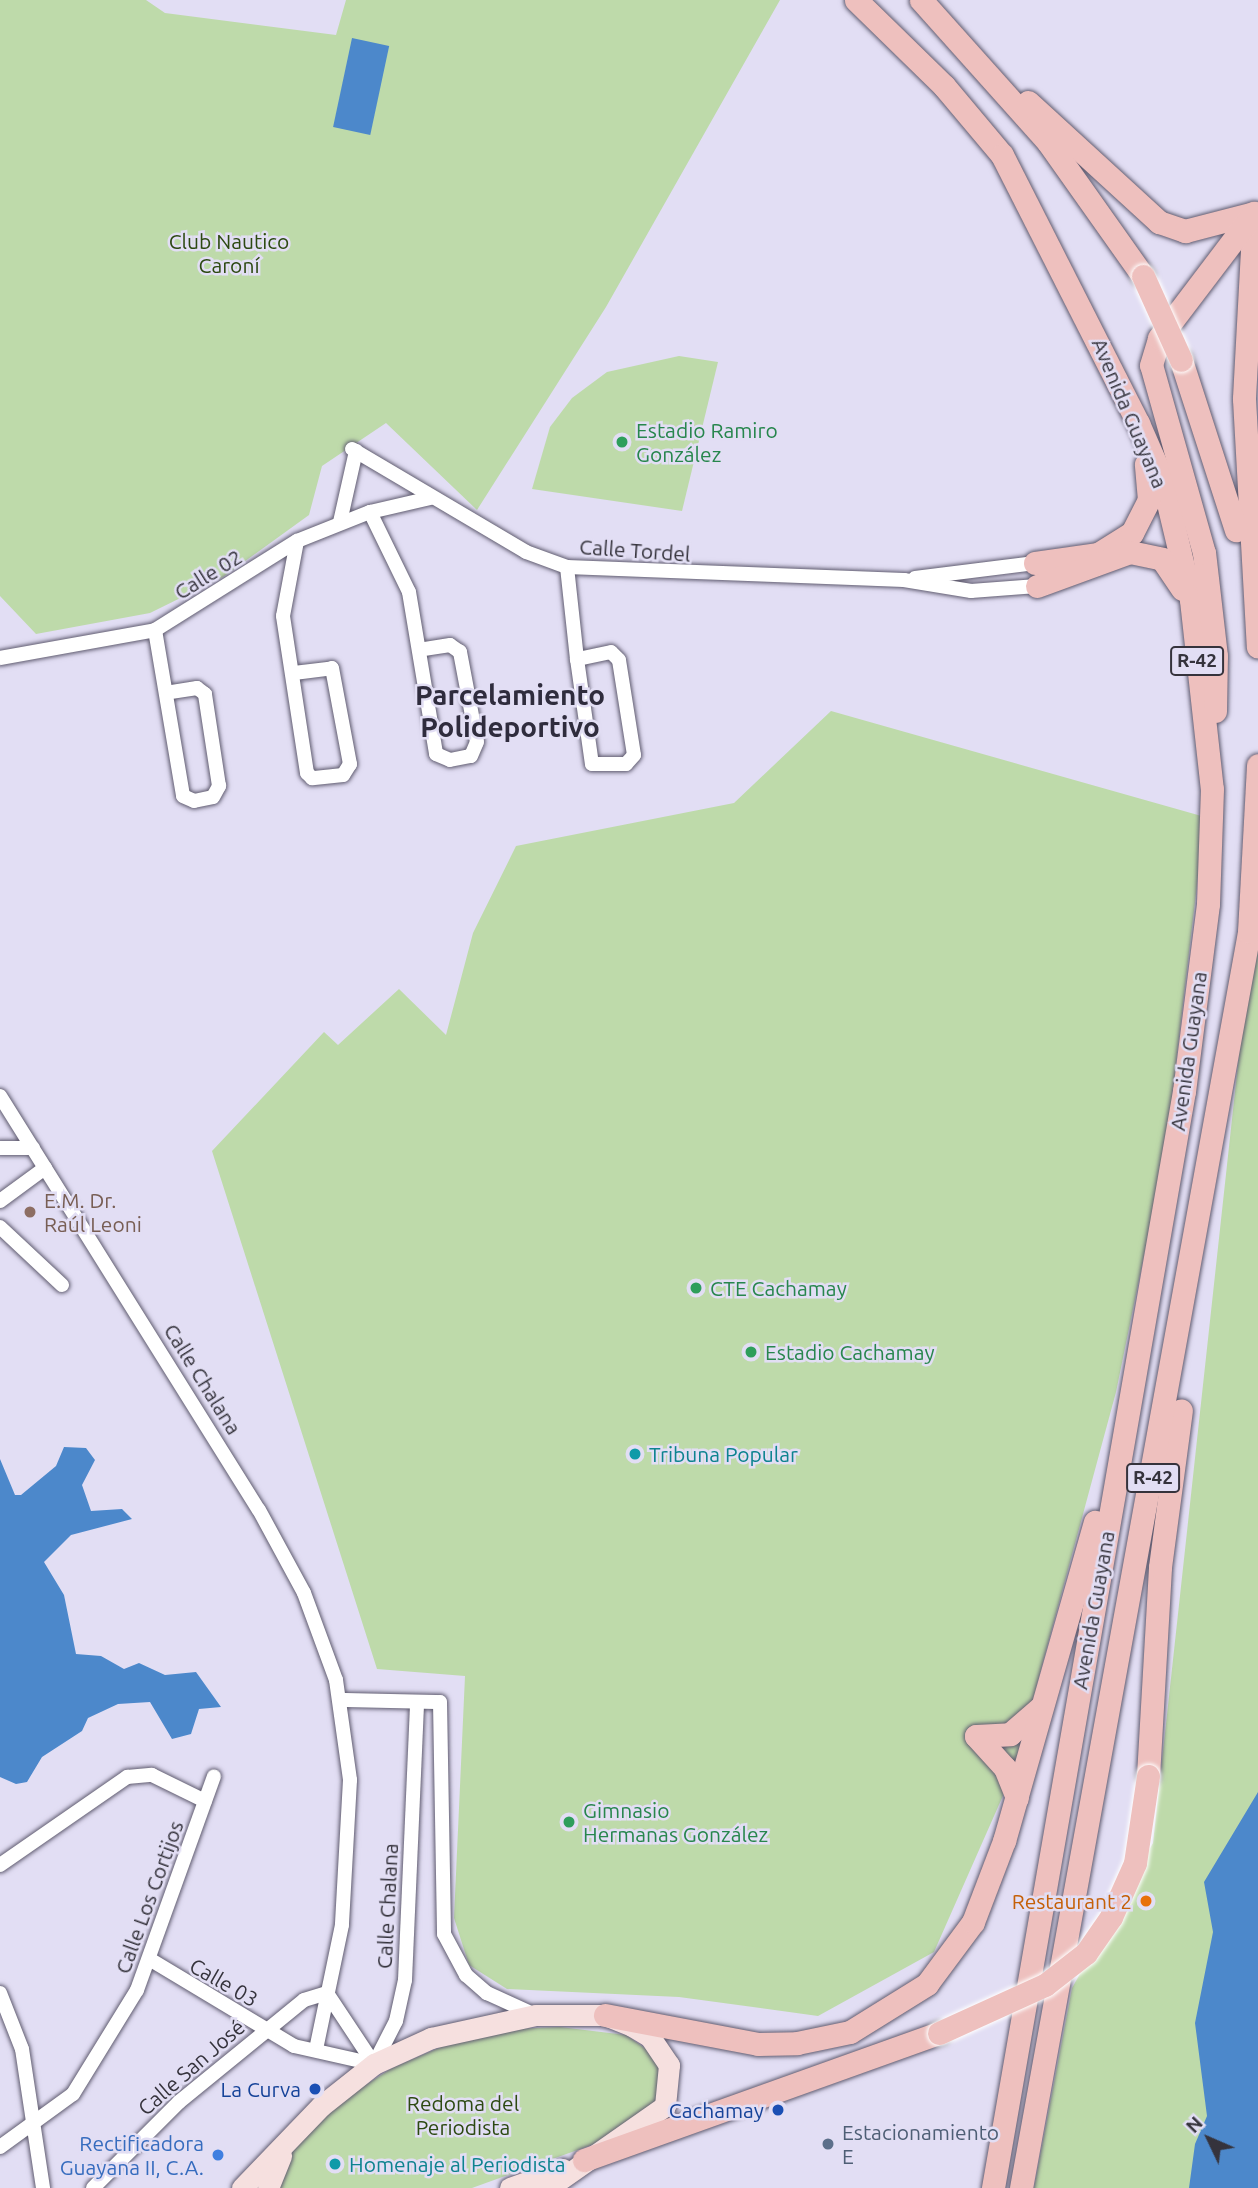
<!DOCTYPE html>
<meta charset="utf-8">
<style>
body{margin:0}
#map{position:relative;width:1258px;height:2188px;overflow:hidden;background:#e2def4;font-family:Ubuntu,sans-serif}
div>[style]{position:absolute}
.green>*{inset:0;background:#bedaaa}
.water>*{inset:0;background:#4c88cb;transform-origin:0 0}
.roads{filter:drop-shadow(0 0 2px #605c70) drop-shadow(0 0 2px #605c70)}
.street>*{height:14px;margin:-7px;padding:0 7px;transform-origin:7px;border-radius:7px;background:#fff}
.secondary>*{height:21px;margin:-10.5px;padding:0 10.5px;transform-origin:10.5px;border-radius:10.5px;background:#f6e0df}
.primary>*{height:23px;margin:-11.5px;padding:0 11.5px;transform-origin:11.5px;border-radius:11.5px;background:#eec0be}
.bridges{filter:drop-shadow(0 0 2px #fff) drop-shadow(0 0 2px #fff)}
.primary-bridge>*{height:23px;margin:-11.5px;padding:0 11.5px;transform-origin:11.5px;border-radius:11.5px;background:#eec0be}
.dots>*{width:19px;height:19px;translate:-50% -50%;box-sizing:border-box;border:4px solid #e2def4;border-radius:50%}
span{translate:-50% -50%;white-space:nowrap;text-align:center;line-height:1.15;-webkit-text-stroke:5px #e2def4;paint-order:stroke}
.shield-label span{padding:2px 5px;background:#e2def4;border:2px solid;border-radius:5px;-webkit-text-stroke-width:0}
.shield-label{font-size:19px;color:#35333c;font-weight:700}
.park-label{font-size:21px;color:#2c4911}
.street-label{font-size:21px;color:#35333c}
.leisure-label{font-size:21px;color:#27864d}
.left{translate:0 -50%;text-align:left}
.education-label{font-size:21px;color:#785e54}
.culture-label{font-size:21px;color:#0d838f}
.food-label{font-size:21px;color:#c56008}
.right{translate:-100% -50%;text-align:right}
.transit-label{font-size:21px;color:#164399}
.service-label{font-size:21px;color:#4e5e75}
.shop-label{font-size:21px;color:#366cbe}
.district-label{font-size:28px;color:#2f2c3d;font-weight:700}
.north{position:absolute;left:1174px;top:2104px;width:70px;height:70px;-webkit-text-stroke:5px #e2def4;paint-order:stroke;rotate:314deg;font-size:19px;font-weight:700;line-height:28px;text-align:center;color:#35333c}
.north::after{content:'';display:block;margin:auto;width:24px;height:32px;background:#35333c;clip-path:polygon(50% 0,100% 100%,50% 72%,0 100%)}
</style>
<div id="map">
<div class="green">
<div style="clip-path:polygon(0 0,146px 0,165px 13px,336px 35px,346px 0,780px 0,606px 307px,477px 510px,386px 423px,322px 466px,309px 515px,223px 577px,150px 613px,36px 634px,0 596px)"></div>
<div style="clip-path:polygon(679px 356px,718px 362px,682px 511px,532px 489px,550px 427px,572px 398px,607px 372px)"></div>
<div style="clip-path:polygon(831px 711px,1205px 817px,1166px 1148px,1116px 1392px,1013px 1773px,934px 1952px,818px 2016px,679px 1997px,507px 1989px,469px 1965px,454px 1918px,465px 1676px,377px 1669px,212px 1151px,324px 1032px,338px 1045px,399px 989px,446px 1035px,473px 933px,516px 846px,734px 803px)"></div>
<div style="clip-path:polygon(1258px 881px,1258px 1874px,1248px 2188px,1034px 2188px,1072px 1988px,1153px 1843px)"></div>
<div style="clip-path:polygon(560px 2027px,626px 2035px,659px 2058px,662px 2095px,622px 2134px,472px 2188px,274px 2188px,279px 2164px,336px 2104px,392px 2068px,448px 2044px,511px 2029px)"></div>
</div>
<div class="water">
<div style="left:352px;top:38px;width:38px;height:91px;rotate:12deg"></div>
<div style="clip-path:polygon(64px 1447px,86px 1448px,95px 1460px,82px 1485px,91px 1511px,122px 1509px,132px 1519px,71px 1535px,44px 1562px,64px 1595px,76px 1654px,101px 1656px,124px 1669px,139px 1663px,165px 1675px,196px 1672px,221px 1707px,199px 1709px,191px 1734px,172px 1739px,150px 1702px,118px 1704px,88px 1718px,82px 1731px,42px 1757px,27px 1782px,16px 1784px,0 1777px,0 1459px,15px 1495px,21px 1495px,56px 1466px)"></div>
<div style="clip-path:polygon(1258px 1792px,1258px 2188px,1189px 2188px,1195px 2144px,1207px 2116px,1195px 2023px,1213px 1932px,1204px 1882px)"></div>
</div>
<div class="roads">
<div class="street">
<div style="left:352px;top:449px;width:202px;rotate:30.6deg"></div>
<div style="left:526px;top:552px;width:44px;rotate:20.1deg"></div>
<div style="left:567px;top:567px;width:337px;rotate:2.2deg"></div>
<div style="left:904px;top:580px;width:68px;rotate:9.3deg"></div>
<div style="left:971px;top:591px;width:66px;rotate:-4.3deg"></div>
<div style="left:370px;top:512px;width:89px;rotate:64deg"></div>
<div style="left:409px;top:592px;width:164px;rotate:80.5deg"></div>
<div style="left:436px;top:754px;width:15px;rotate:23deg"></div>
<div style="left:450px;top:760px;width:21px;rotate:-11deg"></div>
<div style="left:471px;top:756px;width:15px;rotate:-67deg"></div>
<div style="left:477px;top:742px;width:92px;rotate:-100.7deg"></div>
<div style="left:460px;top:652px;width:12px;rotate:-145deg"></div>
<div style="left:450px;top:645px;width:30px;rotate:171deg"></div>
<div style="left:340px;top:522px;width:73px;rotate:-77.3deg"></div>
<div style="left:567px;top:567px;width:93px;rotate:83.8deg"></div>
<div style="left:577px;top:659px;width:106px;rotate:81.9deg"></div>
<div style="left:592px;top:764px;width:34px"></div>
<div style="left:626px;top:764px;width:12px;rotate:-48deg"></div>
<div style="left:634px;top:755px;width:96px;rotate:-99deg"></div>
<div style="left:619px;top:660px;width:11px;rotate:-135deg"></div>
<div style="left:611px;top:652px;width:35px;rotate:168deg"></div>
<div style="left:915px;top:578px;width:121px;rotate:-7.1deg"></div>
<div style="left:155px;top:630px;width:168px;rotate:80.4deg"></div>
<div style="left:183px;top:796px;width:12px;rotate:24deg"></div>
<div style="left:194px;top:801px;width:19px;rotate:-12deg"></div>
<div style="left:213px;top:797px;width:13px;rotate:-61deg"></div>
<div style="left:219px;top:786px;width:93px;rotate:-98.7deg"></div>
<div style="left:205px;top:694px;width:10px;rotate:-143deg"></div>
<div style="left:197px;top:688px;width:30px;rotate:171deg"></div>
<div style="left:0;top:658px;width:158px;rotate:-10.2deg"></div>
<div style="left:155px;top:630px;width:168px;rotate:-32.1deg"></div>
<div style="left:297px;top:541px;width:79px;rotate:-21.7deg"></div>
<div style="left:370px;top:512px;width:62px;rotate:-13.1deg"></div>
<div style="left:294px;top:673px;width:38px;rotate:-7deg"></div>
<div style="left:332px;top:668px;width:98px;rotate:79.4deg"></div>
<div style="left:350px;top:764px;width:13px;rotate:122deg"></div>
<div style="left:343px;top:775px;width:31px;rotate:174deg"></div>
<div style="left:312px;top:778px;width:7px;rotate:-135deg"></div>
<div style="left:307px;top:773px;width:159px;rotate:-98.7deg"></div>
<div style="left:283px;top:616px;width:76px;rotate:-79.4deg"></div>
<div style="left:0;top:1096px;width:488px;rotate:58deg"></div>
<div style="left:259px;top:1510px;width:94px;rotate:61.5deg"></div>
<div style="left:304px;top:1593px;width:93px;rotate:69.8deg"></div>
<div style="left:336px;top:1680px;width:101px;rotate:82deg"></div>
<div style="left:350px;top:1780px;width:145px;rotate:93.2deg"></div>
<div style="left:342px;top:1925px;width:127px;rotate:101.8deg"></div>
<div style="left:0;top:1148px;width:33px"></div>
<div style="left:0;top:1201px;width:56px;rotate:-36.3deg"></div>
<div style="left:0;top:1227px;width:85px;rotate:43.1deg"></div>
<div style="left:341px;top:1700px;width:99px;rotate:1.2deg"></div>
<div style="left:440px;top:1702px;width:232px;rotate:89deg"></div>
<div style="left:444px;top:1934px;width:47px;rotate:61.8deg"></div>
<div style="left:466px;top:1975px;width:28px;rotate:41deg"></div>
<div style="left:487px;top:1993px;width:51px;rotate:24.5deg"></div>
<div style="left:0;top:1865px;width:155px;rotate:-34.7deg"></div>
<div style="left:127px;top:1777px;width:25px;rotate:-5deg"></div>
<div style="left:152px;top:1775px;width:59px;rotate:26.1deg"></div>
<div style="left:151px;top:1960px;width:167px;rotate:31deg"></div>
<div style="left:294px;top:2046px;width:82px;rotate:12.7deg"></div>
<div style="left:0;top:1993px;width:60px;rotate:68.6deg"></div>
<div style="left:22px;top:2049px;width:141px;rotate:81.4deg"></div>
<div style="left:374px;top:2064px;width:48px;rotate:-62.9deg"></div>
<div style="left:396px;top:2021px;width:42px;rotate:-77.6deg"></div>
<div style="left:405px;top:1980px;width:278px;rotate:-87.5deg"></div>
<div style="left:0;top:2147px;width:90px;rotate:-36deg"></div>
<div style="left:73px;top:2094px;width:122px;rotate:-58.4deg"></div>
<div style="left:137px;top:1990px;width:227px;rotate:-70.2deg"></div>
<div style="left:93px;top:2188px;width:122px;rotate:-45deg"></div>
<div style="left:179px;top:2102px;width:161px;rotate:-39.2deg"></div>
<div style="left:304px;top:2000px;width:24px;rotate:-17deg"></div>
<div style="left:327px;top:1993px;width:85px;rotate:56.5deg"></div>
</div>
<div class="secondary">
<div style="left:242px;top:2188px;width:114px;rotate:-46.1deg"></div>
<div style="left:321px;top:2106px;width:68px;rotate:-38.4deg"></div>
<div style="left:374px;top:2064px;width:63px;rotate:-24.5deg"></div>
<div style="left:431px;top:2038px;width:107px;rotate:-12.4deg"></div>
<div style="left:536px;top:2015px;width:69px"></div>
<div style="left:605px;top:2015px;width:29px;rotate:22deg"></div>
<div style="left:632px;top:2026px;width:21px;rotate:31deg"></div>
<div style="left:650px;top:2037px;width:34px;rotate:56deg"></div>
<div style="left:669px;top:2065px;width:41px;rotate:95.6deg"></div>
<div style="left:665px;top:2106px;width:143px;rotate:145deg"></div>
<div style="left:268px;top:2188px;width:35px;rotate:-68deg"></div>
<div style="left:510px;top:2188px;width:56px;rotate:-19.7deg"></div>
</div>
<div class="primary">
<div style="left:856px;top:0;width:123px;rotate:44.3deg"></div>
<div style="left:944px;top:86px;width:90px;rotate:50deg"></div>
<div style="left:1002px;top:155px;width:301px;rotate:63.1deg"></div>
<div style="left:1138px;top:423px;width:60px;rotate:66.4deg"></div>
<div style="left:1162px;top:478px;width:125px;rotate:76.6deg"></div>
<div style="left:1191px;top:600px;width:190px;rotate:83.7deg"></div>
<div style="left:1212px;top:789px;width:115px;rotate:92deg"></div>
<div style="left:1208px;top:904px;width:189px;rotate:97.3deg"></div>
<div style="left:1184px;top:1091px;width:1114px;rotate:99.88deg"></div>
<div style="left:921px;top:0;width:191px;rotate:48.2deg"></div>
<div style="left:1048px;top:142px;width:164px;rotate:54.7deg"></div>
<div style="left:1028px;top:102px;width:178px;rotate:42.5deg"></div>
<div style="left:1159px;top:222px;width:28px;rotate:19deg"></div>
<div style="left:1185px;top:231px;width:71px;rotate:-14.6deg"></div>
<div style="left:1254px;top:213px;width:186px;rotate:93.1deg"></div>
<div style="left:1244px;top:399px;width:248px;rotate:86.8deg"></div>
<div style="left:1181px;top:360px;width:179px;rotate:72.1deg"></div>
<div style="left:1035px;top:563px;width:64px;rotate:-8.1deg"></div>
<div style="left:1098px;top:554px;width:40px;rotate:-32deg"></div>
<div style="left:1132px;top:533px;width:37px;rotate:-63deg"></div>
<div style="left:1149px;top:500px;width:36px;rotate:-95deg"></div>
<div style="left:1037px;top:586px;width:99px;rotate:-20.1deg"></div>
<div style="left:1130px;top:552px;width:33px;rotate:12deg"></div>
<div style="left:1162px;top:559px;width:36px;rotate:56deg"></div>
<div style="left:1215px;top:711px;width:55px;rotate:-89deg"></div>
<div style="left:1216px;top:656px;width:104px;rotate:-96.6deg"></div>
<div style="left:1204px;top:553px;width:195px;rotate:-105.7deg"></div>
<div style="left:1151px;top:365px;width:28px;rotate:-73deg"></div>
<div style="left:1159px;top:338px;width:157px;rotate:-52.8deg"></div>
<div style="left:976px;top:1736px;width:34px;rotate:-3deg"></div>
<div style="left:1010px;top:1734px;width:41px;rotate:-41.1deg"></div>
<div style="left:976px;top:1736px;width:43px;rotate:47.8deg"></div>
<div style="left:1005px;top:1768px;width:32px;rotate:68deg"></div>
<div style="left:1148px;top:1776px;width:209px;rotate:-86.7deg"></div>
<div style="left:1160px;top:1567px;width:158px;rotate:-82.4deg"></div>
<div style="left:605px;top:2015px;width:156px;rotate:10.7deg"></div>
<div style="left:758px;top:2044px;width:39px;rotate:-1deg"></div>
<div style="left:797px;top:2043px;width:54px;rotate:-11.7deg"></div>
<div style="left:850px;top:2032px;width:91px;rotate:-31.9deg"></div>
<div style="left:927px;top:1984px;width:77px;rotate:-53.4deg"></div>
<div style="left:973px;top:1922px;width:87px;rotate:-69.1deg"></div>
<div style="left:1004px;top:1841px;width:332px;rotate:-74.1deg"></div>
<div style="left:584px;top:2160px;width:377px;rotate:-19.7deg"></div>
<div style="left:1021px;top:2188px;width:1277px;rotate:-79.71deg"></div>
<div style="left:1249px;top:932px;width:167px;rotate:-86.9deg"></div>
</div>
</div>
<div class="bridges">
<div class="primary-bridge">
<div style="left:1143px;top:276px;width:92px;rotate:65.7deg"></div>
<div style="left:939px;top:2033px;width:116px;rotate:-24.4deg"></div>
<div style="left:1045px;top:1985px;width:52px;rotate:-38deg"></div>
<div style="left:1086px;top:1953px;width:44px;rotate:-55.2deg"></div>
<div style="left:1111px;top:1917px;width:59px;rotate:-66deg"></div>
<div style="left:1135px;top:1863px;width:88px;rotate:-81.5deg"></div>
</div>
</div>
<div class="dots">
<div style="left:622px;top:442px;background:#2e9e5b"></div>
<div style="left:30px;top:1212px;background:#8d6e63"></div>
<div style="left:696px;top:1288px;background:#2e9e5b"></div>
<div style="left:751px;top:1352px;background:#2e9e5b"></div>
<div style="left:635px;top:1454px;background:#0f9aa8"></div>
<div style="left:569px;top:1822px;background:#2e9e5b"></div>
<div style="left:1146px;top:1901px;background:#e8710a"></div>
<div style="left:315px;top:2089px;background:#1a4fb4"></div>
<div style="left:778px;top:2110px;background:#1a4fb4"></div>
<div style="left:828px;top:2144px;background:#5c6f8a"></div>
<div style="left:218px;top:2155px;background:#3f7fe0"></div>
<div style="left:335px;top:2164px;background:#0f9aa8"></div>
</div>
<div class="shield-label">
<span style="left:1197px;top:661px">R-42</span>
<span style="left:1153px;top:1478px">R-42</span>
</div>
<div class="park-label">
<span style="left:229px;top:253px">Club Nautico<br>Caroní</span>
<span style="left:463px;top:2115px">Redoma del<br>Periodista</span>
</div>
<div class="street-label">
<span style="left:1130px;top:413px;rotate:67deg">Avenida Guayana</span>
<span style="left:635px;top:550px;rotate:4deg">Calle Tordel</span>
<span style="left:208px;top:574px;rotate:-32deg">Calle 02</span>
<span style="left:1188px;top:1051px;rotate:-82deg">Avenida Guayana</span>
<span style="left:203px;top:1379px;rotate:58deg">Calle Chalana</span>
<span style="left:1093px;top:1610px;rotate:-80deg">Avenida Guayana</span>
<span style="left:149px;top:1897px;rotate:-70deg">Calle Los Cortijos</span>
<span style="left:387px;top:1906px;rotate:-87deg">Calle Chalana</span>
<span style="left:224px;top:1982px;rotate:30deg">Calle 03</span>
<span style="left:191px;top:2067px;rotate:-41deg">Calle San José</span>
</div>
<div class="leisure-label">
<span class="left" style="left:636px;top:442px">Estadio Ramiro<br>González</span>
<span class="left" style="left:710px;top:1288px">CTE Cachamay</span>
<span class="left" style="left:765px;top:1352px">Estadio Cachamay</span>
<span class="left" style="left:583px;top:1822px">Gimnasio<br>Hermanas González</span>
</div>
<div class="education-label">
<span class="left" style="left:44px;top:1212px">E.M. Dr.<br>Raúl Leoni</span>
</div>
<div class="culture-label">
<span class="left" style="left:649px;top:1454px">Tribuna Popular</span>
<span class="left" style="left:349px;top:2164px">Homenaje al Periodista</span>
</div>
<div class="food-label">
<span class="right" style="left:1132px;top:1901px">Restaurant 2</span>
</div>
<div class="transit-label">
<span class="right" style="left:301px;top:2089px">La Curva</span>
<span class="right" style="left:764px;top:2110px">Cachamay</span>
</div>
<div class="service-label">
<span class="left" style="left:842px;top:2144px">Estacionamiento<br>E</span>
</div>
<div class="shop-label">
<span class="right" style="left:204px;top:2155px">Rectificadora<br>Guayana II, C.A.</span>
</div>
<div class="district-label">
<span style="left:510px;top:711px">Parcelamiento<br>Polideportivo</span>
</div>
<div class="north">N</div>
</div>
